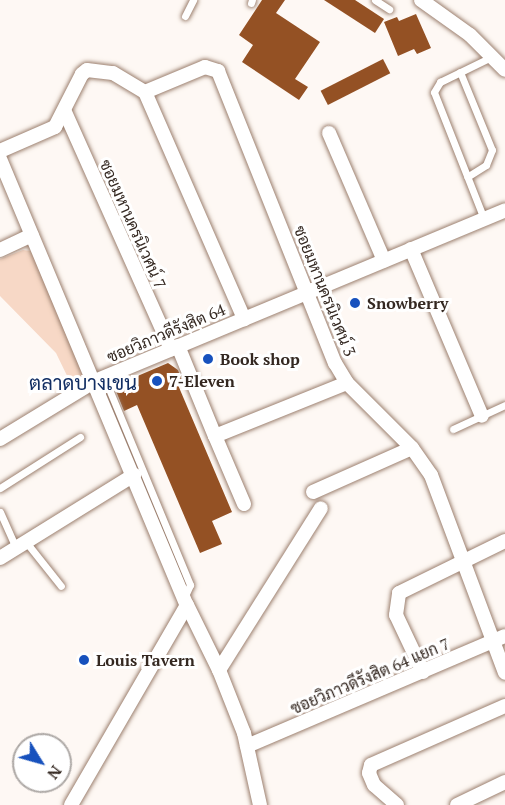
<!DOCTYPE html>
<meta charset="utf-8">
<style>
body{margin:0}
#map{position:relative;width:505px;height:805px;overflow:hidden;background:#fef8f4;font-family:"PT Serif",Sarabun,serif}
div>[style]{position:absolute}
.green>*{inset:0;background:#f7d8c6}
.building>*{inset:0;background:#945124;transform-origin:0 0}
.roads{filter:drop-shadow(0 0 2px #9c806f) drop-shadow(0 0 2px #9c806f)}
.service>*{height:7px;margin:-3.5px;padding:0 3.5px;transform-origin:3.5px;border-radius:3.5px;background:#fff}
.minor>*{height:14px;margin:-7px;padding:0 7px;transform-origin:7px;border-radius:7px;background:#fff}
.dots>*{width:16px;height:16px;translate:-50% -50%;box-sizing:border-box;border:3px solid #fff;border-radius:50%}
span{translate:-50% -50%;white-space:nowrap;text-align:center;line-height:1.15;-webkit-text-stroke:6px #fff;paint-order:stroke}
.street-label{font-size:16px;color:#342821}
.poi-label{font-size:16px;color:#342821;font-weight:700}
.left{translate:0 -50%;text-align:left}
.quarter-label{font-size:20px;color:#122e63}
.north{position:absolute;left:12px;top:733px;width:60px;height:60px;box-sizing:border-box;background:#fff;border:2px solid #aea9a6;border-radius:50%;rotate:127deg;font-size:16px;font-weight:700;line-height:24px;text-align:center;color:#342821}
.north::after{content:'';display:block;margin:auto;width:21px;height:27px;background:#1751bd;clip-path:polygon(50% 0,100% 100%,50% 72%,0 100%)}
</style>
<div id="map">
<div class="green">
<div style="clip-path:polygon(23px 250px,31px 251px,87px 380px,73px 388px,56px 353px,0 296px,0 259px)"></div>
</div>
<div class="building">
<div style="clip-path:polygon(262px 0,285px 0,276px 13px,320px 42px,295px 79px,308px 87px,299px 100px,242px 62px,253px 45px,239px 35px)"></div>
<div style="clip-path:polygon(324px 0,355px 0,384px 19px,375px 33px)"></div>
<div style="clip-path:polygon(416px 14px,431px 48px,417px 54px,414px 49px,398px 56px,384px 22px,397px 17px,399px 21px)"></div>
<div style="left:383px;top:59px;width:16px;height:70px;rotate:63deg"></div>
<div style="clip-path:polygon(168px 363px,178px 370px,183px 383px,178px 385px,232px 512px,212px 521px,222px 544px,200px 553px,137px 405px,124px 411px,114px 386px)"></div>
</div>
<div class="roads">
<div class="service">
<div style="left:375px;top:0;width:17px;rotate:33deg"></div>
<div style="left:251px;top:3px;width:3px;rotate:-72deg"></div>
<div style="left:185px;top:16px;width:18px;rotate:-63deg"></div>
<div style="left:460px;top:72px;width:84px;rotate:67.7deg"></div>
<div style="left:492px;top:150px;width:16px;rotate:112deg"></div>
<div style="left:486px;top:165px;width:22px;rotate:148deg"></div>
<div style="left:484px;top:219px;width:136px;rotate:-111.5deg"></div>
<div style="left:434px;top:92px;width:12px;rotate:-59deg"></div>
<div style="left:440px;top:82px;width:59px;rotate:-26.1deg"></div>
<div style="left:104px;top:377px;width:225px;rotate:67.5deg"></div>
<div style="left:190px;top:585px;width:14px;rotate:115deg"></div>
<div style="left:453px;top:429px;width:57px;rotate:-24.8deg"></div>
<div style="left:0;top:488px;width:95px;rotate:-32.5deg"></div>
<div style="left:0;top:512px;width:39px;rotate:66deg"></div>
<div style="left:26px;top:542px;width:56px;rotate:51.5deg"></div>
</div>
<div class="minor">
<div style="left:421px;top:0;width:60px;rotate:35.5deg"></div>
<div style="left:470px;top:35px;width:49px;rotate:45deg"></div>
<div style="left:145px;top:92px;width:248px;rotate:66.4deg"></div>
<div style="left:65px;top:112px;width:260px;rotate:65.9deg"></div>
<div style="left:329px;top:133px;width:139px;rotate:66.7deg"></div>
<div style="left:0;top:151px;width:60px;rotate:-23.6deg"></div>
<div style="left:55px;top:127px;width:59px;rotate:-63deg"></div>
<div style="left:82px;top:74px;width:6px;rotate:-39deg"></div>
<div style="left:87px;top:70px;width:26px;rotate:7deg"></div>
<div style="left:113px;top:73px;width:37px;rotate:31deg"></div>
<div style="left:145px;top:92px;width:65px;rotate:-22.6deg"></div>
<div style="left:205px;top:67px;width:14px;rotate:17deg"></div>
<div style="left:218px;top:71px;width:315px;rotate:68.2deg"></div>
<div style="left:335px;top:363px;width:23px;rotate:59deg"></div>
<div style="left:347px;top:383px;width:92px;rotate:45deg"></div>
<div style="left:412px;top:448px;width:33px;rotate:55deg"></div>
<div style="left:431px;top:475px;width:211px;rotate:69.5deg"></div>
<div style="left:0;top:159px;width:484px;rotate:67.3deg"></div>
<div style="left:187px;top:605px;width:72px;rotate:63.8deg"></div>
<div style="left:219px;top:670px;width:68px;rotate:68.4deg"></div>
<div style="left:244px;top:733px;width:74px;rotate:77.5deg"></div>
<div style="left:411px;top:249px;width:181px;rotate:67deg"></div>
<div style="left:0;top:250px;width:35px;rotate:-25deg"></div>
<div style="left:178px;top:346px;width:97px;rotate:67.7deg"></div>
<div style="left:215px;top:436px;width:142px;rotate:-21.9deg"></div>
<div style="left:215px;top:436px;width:74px;rotate:66.9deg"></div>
<div style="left:0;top:439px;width:111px;rotate:-31.4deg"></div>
<div style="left:95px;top:381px;width:444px;rotate:-22.6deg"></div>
<div style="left:313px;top:492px;width:108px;rotate:-24deg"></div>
<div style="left:0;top:558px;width:158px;rotate:-31.8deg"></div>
<div style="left:219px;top:670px;width:191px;rotate:-57.8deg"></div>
<div style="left:423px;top:672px;width:63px;rotate:-115.3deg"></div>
<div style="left:396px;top:615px;width:22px;rotate:-82deg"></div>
<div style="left:399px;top:593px;width:118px;rotate:-26.1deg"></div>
<div style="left:247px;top:746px;width:280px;rotate:-23.1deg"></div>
<div style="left:71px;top:805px;width:231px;rotate:-59.9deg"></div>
<div style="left:397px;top:805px;width:30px;rotate:-139deg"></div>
<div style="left:374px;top:785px;width:13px;rotate:-113deg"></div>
<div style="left:369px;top:773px;width:8px;rotate:-76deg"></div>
<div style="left:371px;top:765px;width:146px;rotate:-23.8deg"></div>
<div style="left:457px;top:805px;width:53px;rotate:-25.6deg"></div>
</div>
</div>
<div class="dots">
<div style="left:355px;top:303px;background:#1751bd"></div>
<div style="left:208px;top:359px;background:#1751bd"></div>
<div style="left:157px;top:381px;background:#1751bd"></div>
<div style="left:84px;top:660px;background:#1751bd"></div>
</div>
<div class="street-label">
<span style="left:133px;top:224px;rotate:66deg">ซอยมหานครนิเวศน์ 7</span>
<span style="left:325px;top:291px;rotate:68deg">ซอยมหานครนิเวศน์ 3</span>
<span style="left:166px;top:333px;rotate:-23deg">ซอยวิภาวดีรังสิต 64</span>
<span style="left:370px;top:676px;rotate:-23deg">ซอยวิภาวดีรังสิต 64 แยก 7</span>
</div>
<div class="poi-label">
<span class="left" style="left:367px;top:303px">Snowberry</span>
<span class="left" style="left:220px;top:359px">Book shop</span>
<span class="left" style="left:169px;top:381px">7-Eleven</span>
<span class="left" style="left:96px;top:660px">Louis Tavern</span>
</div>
<div class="quarter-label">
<span style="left:83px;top:382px">ตลาดบางเขน</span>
</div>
<div class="north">N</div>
</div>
